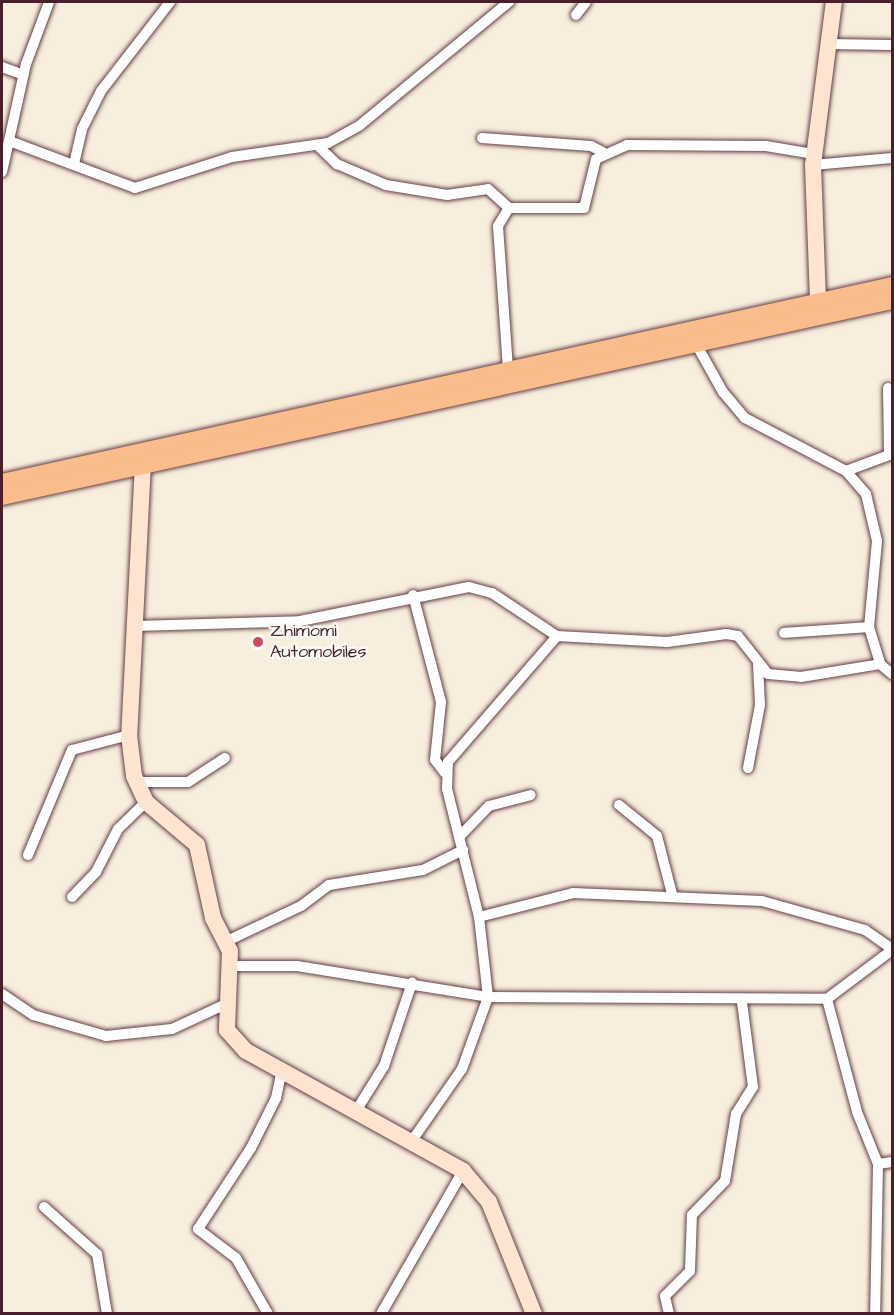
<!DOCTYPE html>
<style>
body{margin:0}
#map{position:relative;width:894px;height:1315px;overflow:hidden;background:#f8eedd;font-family:"Architects Daughter",sans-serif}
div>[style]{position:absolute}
.roads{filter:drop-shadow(0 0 2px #643e46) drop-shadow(0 0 2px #643e46)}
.street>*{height:10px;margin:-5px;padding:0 5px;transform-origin:5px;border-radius:5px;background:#fff}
.secondary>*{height:16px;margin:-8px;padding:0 8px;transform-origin:8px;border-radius:8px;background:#fde4d0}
.primary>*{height:18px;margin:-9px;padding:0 9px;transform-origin:9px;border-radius:9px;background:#f9bc8a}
.dots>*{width:16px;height:16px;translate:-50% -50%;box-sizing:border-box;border:3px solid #fdfcf7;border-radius:50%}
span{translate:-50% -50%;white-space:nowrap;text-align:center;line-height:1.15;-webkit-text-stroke:5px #fdfcf7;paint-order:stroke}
.poi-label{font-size:18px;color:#4a1f2b}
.left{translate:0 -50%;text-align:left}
.frame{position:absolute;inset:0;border:3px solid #4a1f2b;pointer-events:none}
</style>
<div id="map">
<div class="roads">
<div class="street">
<div style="left:576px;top:15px;width:16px;rotate:-52deg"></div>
<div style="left:827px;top:44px;width:65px;rotate:0.9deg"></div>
<div style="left:2px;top:67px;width:23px;rotate:20deg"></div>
<div style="left:482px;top:138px;width:109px;rotate:4.2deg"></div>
<div style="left:591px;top:146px;width:13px;rotate:27deg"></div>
<div style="left:12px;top:142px;width:131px;rotate:20.5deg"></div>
<div style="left:135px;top:188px;width:102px;rotate:-17.7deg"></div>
<div style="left:232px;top:157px;width:97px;rotate:-8.3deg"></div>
<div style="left:328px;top:143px;width:35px;rotate:-29deg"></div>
<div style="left:359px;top:126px;width:195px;rotate:-39.6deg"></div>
<div style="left:317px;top:145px;width:28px;rotate:44deg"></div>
<div style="left:337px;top:164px;width:53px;rotate:23.2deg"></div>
<div style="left:386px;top:185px;width:62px;rotate:9.3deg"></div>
<div style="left:447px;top:195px;width:41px;rotate:-8.3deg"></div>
<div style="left:488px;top:189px;width:28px;rotate:42deg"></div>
<div style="left:74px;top:164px;width:36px;rotate:-77deg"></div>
<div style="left:82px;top:129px;width:42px;rotate:-63.4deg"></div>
<div style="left:101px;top:91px;width:113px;rotate:-52.2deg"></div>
<div style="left:813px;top:165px;width:79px;rotate:-5.1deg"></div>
<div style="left:2px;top:172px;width:111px;rotate:-77.5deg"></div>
<div style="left:26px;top:64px;width:66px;rotate:-69.6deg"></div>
<div style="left:695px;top:342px;width:57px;rotate:60.8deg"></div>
<div style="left:723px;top:392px;width:34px;rotate:50deg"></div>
<div style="left:745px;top:418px;width:114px;rotate:27.7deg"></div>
<div style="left:846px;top:471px;width:30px;rotate:49deg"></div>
<div style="left:866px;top:494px;width:48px;rotate:76.8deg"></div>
<div style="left:877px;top:541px;width:86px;rotate:95.3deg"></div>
<div style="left:869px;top:627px;width:39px;rotate:73deg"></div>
<div style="left:880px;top:664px;width:16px;rotate:40deg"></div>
<div style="left:508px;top:369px;width:143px;rotate:-94deg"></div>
<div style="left:498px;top:226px;width:21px;rotate:-59deg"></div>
<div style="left:509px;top:208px;width:75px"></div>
<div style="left:584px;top:208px;width:50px;rotate:-76.2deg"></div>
<div style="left:596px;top:159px;width:34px;rotate:-24deg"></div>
<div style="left:627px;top:145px;width:139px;rotate:0.4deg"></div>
<div style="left:766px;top:146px;width:49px;rotate:9.5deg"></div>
<div style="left:888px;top:388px;width:67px;rotate:89.1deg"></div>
<div style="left:846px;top:471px;width:49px;rotate:-20.3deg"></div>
<div style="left:413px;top:595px;width:111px;rotate:75.3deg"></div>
<div style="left:441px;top:702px;width:58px;rotate:95.9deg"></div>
<div style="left:435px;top:760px;width:16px;rotate:52deg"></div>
<div style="left:136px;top:626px;width:164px;rotate:-1.7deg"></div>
<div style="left:300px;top:621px;width:172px;rotate:-11.4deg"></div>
<div style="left:469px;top:587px;width:24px;rotate:15deg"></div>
<div style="left:492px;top:593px;width:78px;rotate:33.5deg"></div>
<div style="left:784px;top:633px;width:85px;rotate:-4deg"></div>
<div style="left:748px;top:768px;width:64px;rotate:-79.2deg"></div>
<div style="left:760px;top:705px;width:41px;rotate:-92.8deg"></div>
<div style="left:136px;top:782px;width:52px"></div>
<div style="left:188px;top:782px;width:44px;rotate:-33deg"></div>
<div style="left:619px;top:805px;width:49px;rotate:39.2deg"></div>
<div style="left:657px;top:836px;width:60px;rotate:75.5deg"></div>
<div style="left:460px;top:836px;width:42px;rotate:-46deg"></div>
<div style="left:489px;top:806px;width:43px;rotate:-14.7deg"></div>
<div style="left:28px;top:855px;width:114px;rotate:-67.3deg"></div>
<div style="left:72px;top:750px;width:59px;rotate:-14.7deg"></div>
<div style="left:72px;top:897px;width:35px;rotate:-46deg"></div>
<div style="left:96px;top:872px;width:48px;rotate:-62.9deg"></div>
<div style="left:118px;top:829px;width:39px;rotate:-44deg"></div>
<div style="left:479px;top:917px;width:132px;rotate:-104deg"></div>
<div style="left:447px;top:789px;width:27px;rotate:-88deg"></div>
<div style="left:448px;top:762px;width:167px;rotate:-49.1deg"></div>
<div style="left:557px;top:636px;width:110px;rotate:3.1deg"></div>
<div style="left:667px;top:642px;width:60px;rotate:-7.7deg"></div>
<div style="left:726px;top:634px;width:12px;rotate:9deg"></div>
<div style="left:738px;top:636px;width:48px;rotate:51.7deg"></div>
<div style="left:768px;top:674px;width:33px;rotate:5deg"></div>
<div style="left:801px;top:677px;width:80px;rotate:-9.3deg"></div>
<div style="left:225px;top:942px;width:84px;rotate:-25.3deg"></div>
<div style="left:301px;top:906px;width:35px;rotate:-37deg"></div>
<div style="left:329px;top:885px;width:95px;rotate:-9.1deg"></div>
<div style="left:423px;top:870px;width:45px;rotate:-26.6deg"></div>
<div style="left:230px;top:966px;width:67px"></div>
<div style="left:297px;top:966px;width:193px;rotate:9.2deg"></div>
<div style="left:488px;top:997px;width:81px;rotate:-96.4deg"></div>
<div style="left:479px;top:917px;width:97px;rotate:-14.3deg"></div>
<div style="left:573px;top:893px;width:189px;rotate:2.4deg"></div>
<div style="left:762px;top:901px;width:107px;rotate:15.7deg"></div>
<div style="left:865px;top:930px;width:33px;rotate:35deg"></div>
<div style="left:2px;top:994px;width:37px;rotate:34deg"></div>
<div style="left:33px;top:1015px;width:76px;rotate:16deg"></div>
<div style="left:106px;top:1036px;width:66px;rotate:-6.1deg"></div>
<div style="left:172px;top:1029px;width:60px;rotate:-24.8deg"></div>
<div style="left:827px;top:999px;width:117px;rotate:75.1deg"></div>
<div style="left:857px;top:1112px;width:56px;rotate:68deg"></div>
<div style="left:878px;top:1164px;width:150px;rotate:91.1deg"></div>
<div style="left:356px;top:1111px;width:53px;rotate:-58.1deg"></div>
<div style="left:384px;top:1066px;width:88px;rotate:-71.4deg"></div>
<div style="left:411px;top:1142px;width:89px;rotate:-55.1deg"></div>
<div style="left:462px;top:1069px;width:77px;rotate:-70.1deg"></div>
<div style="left:488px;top:997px;width:339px;rotate:0.3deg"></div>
<div style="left:827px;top:999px;width:81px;rotate:-37deg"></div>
<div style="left:878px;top:1164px;width:14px;rotate:-8deg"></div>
<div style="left:44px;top:1207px;width:71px;rotate:41.6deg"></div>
<div style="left:97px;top:1254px;width:61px;rotate:80.5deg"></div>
<div style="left:268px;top:1314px;width:64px;rotate:-119.7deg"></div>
<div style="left:236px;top:1258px;width:48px;rotate:-142.7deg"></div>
<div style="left:198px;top:1229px;width:97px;rotate:-56.8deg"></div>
<div style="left:251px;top:1148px;width:56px;rotate:-63.4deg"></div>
<div style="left:276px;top:1098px;width:29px;rotate:-78deg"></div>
<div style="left:381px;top:1314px;width:165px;rotate:-60.2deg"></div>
<div style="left:669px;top:1314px;width:18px;rotate:-103deg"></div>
<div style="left:665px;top:1296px;width:35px;rotate:-45deg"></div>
<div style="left:690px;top:1271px;width:56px;rotate:-88deg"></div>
<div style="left:692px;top:1215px;width:47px;rotate:-45.9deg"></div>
<div style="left:725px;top:1181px;width:68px;rotate:-80.7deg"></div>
<div style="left:736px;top:1114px;width:32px;rotate:-58deg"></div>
<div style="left:753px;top:1087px;width:86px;rotate:-97.4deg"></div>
</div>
<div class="secondary">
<div style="left:818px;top:301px;width:136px;rotate:-92.1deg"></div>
<div style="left:813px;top:165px;width:164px;rotate:-82.7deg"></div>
<div style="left:143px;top:463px;width:272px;rotate:92.9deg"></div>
<div style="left:129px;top:735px;width:41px;rotate:83deg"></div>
<div style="left:134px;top:776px;width:29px;rotate:65deg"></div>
<div style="left:146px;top:802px;width:67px;rotate:40.1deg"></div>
<div style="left:197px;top:845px;width:75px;rotate:77.6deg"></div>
<div style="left:213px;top:918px;width:37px;rotate:63deg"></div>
<div style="left:230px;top:951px;width:79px;rotate:92.2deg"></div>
<div style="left:227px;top:1030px;width:28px;rotate:48deg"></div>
<div style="left:246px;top:1051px;width:248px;rotate:28.9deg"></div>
<div style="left:463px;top:1171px;width:40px;rotate:50deg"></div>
<div style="left:489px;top:1202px;width:121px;rotate:68.1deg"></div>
</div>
<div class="primary">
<div style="left:2px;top:483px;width:912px;rotate:-12.48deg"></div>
<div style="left:2px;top:496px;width:911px;rotate:-12.42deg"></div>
</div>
</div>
<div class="dots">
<div style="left:258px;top:642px;background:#d1495b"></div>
</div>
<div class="poi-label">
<span class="left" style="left:270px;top:642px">Zhimomi<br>Automobiles</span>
</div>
<div class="frame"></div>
</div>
